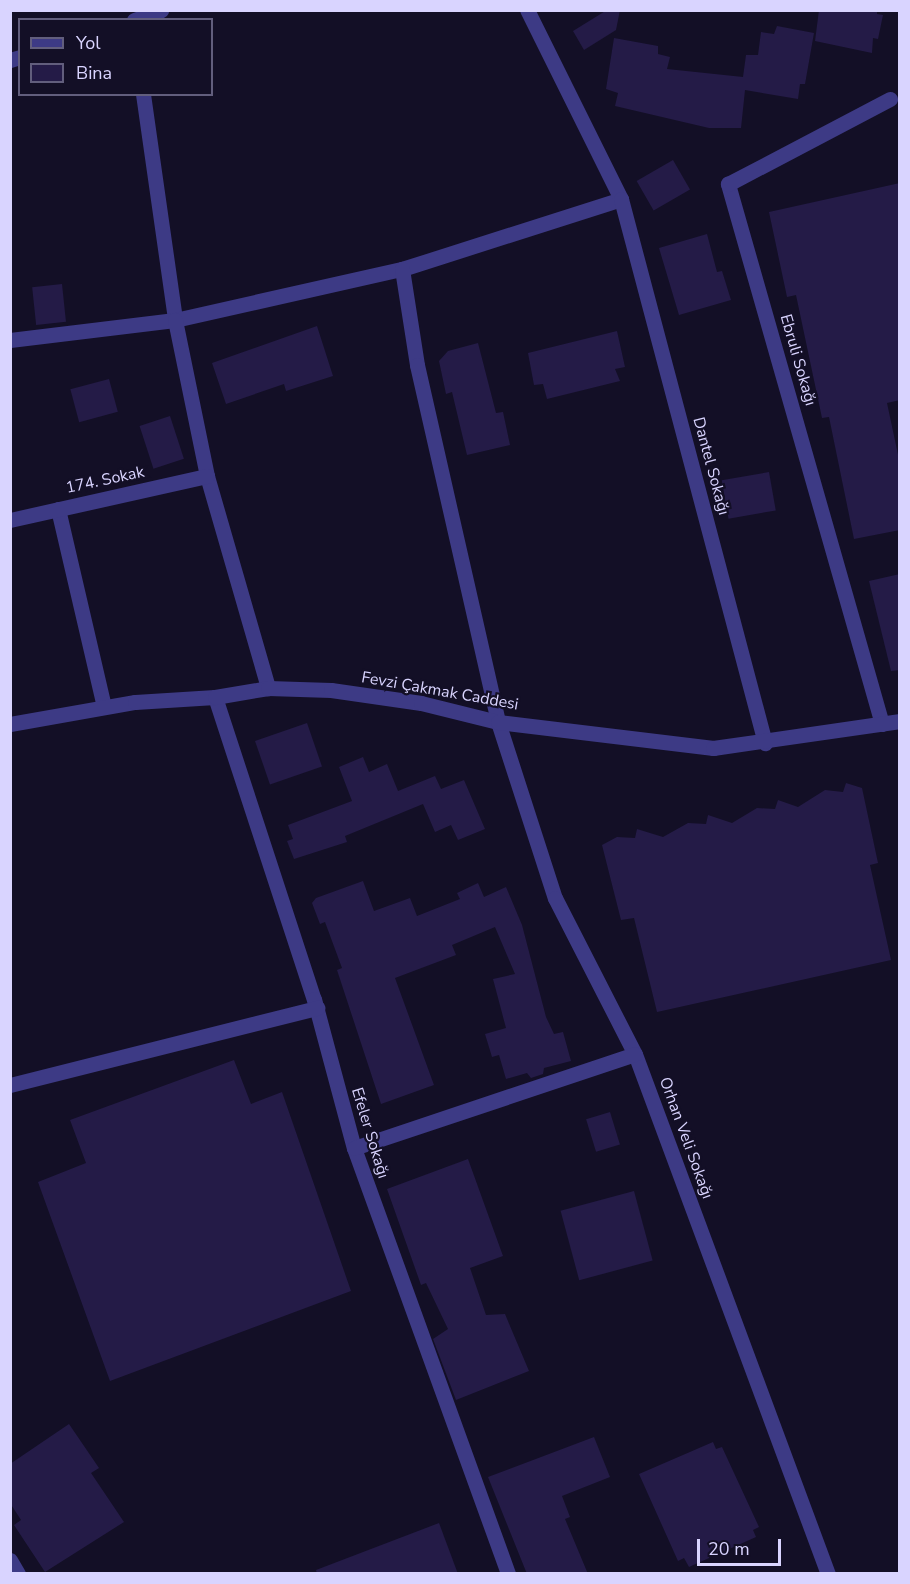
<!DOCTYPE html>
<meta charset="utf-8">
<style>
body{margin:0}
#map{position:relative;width:910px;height:1584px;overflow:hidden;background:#130f26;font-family:"Nunito Sans",sans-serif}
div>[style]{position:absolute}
.building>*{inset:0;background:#241b47;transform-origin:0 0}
.minor>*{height:15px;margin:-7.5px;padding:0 7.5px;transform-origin:7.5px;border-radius:7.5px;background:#3d3a85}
.tertiary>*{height:15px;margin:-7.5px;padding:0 7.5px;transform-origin:7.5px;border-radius:7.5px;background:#3d3a85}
span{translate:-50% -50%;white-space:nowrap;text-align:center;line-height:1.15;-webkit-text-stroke:4.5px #130f26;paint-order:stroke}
.street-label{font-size:16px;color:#d9d4ff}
.frame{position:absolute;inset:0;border:12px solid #d9d4ff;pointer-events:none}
.legend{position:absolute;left:18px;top:18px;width:195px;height:78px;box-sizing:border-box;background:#130f26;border:2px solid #625e7d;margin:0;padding:8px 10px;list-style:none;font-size:18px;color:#d9d4ff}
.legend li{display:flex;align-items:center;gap:12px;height:30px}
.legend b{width:30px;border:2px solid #625e7d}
.scale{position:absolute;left:697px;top:1539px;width:84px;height:27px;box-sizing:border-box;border:3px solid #d9d4ff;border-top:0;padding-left:8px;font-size:18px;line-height:21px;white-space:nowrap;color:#d9d4ff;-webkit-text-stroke:4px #130f26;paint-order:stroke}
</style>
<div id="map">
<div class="building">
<div style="clip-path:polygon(607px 10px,620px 10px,616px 30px,584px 50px,573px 31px)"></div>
<div style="clip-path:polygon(819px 10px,877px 10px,877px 14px,883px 15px,878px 39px,873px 38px,872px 53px,815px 41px)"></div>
<div style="clip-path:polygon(777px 26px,814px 33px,805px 84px,800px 84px,798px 99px,745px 90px,741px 128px,709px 128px,615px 106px,618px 93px,606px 89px,614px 38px,658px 46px,658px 54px,670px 57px,667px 69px,743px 77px,746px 55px,758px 55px,761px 32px,774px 34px)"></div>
<div style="left:673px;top:160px;width:34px;height:42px;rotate:60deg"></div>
<div style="clip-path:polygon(900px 183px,900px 400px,887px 403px,900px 464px,900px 530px,854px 539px,829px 417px,822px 418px,796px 295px,787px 297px,769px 212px)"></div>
<div style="clip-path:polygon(707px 234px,717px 272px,722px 271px,731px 300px,679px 315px,659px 248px)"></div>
<div style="left:62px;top:284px;width:38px;height:30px;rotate:84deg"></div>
<div style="clip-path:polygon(317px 326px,333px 376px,286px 391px,284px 384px,226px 404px,212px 363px)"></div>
<div style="clip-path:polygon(617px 331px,625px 367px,615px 369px,620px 381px,547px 399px,543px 384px,534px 385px,528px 353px)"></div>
<div style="clip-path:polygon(478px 343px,496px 413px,503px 412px,510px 445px,467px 455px,452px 392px,446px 394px,439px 361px,448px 351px)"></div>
<div style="left:109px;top:379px;width:34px;height:40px;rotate:75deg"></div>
<div style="left:170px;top:416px;width:45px;height:32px;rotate:72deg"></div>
<div style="left:769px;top:472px;width:39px;height:48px;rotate:80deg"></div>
<div style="clip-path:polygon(900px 574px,900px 670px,891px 671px,869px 581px)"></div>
<div style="left:307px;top:723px;width:46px;height:55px;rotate:71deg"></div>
<div style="clip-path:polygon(363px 757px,369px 772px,387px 764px,398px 791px,435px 776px,441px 789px,464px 780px,485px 829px,458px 840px,451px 825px,435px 832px,423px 804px,345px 836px,347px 842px,294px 859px,287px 841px,293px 839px,288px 825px,352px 801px,339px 767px)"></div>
<div style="clip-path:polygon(846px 783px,862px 788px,878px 863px,870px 865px,891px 960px,657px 1012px,634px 918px,621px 920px,602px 845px,617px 837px,635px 838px,637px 829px,663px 837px,688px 823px,706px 824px,708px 815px,732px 823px,757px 808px,775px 809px,778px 800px,798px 807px,825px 790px,843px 792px)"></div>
<div style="clip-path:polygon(363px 881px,374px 911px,410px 898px,417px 916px,460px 899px,457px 893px,478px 883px,484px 897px,506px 887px,522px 925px,546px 1017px,554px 1034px,563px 1032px,571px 1061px,544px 1068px,543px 1074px,531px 1078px,527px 1073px,506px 1079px,499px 1055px,492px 1057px,485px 1034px,506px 1028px,493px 979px,515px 974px,495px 927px,452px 945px,456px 955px,395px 978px,434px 1085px,381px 1104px,337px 970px,342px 968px,325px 922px,320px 924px,312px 903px,316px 898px)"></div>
<div style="clip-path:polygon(234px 1060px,251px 1104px,282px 1092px,351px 1291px,110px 1381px,38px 1182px,86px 1163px,70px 1120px)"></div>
<div style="left:610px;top:1112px;width:34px;height:25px;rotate:73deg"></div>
<div style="clip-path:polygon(468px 1159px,503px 1256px,470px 1268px,486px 1315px,505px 1314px,529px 1371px,456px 1400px,433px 1339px,448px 1329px,426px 1283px,421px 1285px,387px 1189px)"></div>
<div style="left:634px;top:1191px;width:72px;height:76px;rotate:75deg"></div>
<div style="clip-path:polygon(69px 1424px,99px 1468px,91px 1473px,124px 1522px,45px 1572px,14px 1525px,21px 1520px,10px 1503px,10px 1464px)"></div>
<div style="clip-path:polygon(594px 1437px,610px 1477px,562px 1496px,570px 1517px,565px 1519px,588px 1574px,527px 1574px,488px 1477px)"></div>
<div style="clip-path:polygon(713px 1442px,716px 1449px,722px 1447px,759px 1527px,753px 1530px,756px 1537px,689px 1567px,684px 1558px,678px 1561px,639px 1474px)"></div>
<div style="clip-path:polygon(439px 1523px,458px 1574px,317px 1574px,316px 1570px)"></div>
</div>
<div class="minor">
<div style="left:134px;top:20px;width:29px;rotate:-20deg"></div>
<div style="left:10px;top:60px;width:10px;rotate:-17deg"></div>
<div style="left:143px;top:94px;width:228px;rotate:81.9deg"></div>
<div style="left:175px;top:320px;width:233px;rotate:-12.7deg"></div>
<div style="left:402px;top:269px;width:230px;rotate:-17.7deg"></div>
<div style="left:621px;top:199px;width:211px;rotate:-116.4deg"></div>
<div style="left:621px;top:199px;width:563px;rotate:75.17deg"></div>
<div style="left:402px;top:269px;width:97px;rotate:81.1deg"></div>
<div style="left:417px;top:365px;width:366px;rotate:77.2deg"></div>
<div style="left:498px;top:722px;width:185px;rotate:72.1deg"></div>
<div style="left:555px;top:898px;width:175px;rotate:62.9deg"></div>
<div style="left:635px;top:1054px;width:555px;rotate:69.64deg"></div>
<div style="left:10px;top:340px;width:166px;rotate:-6.9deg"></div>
<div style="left:175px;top:320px;width:159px;rotate:78.4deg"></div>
<div style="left:207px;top:476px;width:221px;rotate:73.9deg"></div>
<div style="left:58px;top:509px;width:203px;rotate:76.9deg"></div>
<div style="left:10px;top:520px;width:202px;rotate:-12.6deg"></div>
<div style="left:215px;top:697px;width:318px;rotate:71.9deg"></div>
<div style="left:314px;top:999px;width:154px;rotate:75deg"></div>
<div style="left:354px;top:1148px;width:453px;rotate:70.1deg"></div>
<div style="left:882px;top:724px;width:562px;rotate:-105.92deg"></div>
<div style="left:728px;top:184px;width:183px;rotate:-27.7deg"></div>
<div style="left:10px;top:1085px;width:317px;rotate:-14.1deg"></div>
<div style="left:354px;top:1148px;width:296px;rotate:-18.5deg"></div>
<div style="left:10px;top:1560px;width:16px;rotate:60deg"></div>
</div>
<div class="tertiary">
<div style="left:10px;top:724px;width:127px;rotate:-10deg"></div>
<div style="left:135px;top:702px;width:80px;rotate:-3.6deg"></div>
<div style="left:215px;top:697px;width:54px;rotate:-9.6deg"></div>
<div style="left:268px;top:688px;width:63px;rotate:1.8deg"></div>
<div style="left:331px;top:690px;width:91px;rotate:8.2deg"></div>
<div style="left:421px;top:703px;width:79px;rotate:13.9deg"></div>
<div style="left:498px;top:722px;width:217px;rotate:6.9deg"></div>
<div style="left:713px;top:748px;width:189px;rotate:-8.2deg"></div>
</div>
<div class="street-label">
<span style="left:798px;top:360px;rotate:74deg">Ebruli Sokağı</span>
<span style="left:711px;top:466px;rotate:75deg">Dantel Sokağı</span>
<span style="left:105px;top:480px;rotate:-12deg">174. Sokak</span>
<span style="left:440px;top:691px;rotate:10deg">Fevzi Çakmak Caddesi</span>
<span style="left:370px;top:1133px;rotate:73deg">Efeler Sokağı</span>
<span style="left:686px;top:1138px;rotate:70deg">Orhan Veli Sokağı</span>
</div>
<div class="frame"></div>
<ul class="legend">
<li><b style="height:8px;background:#3d3a85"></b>Yol</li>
<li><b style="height:16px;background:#241b47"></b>Bina</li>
</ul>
<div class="scale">20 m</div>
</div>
